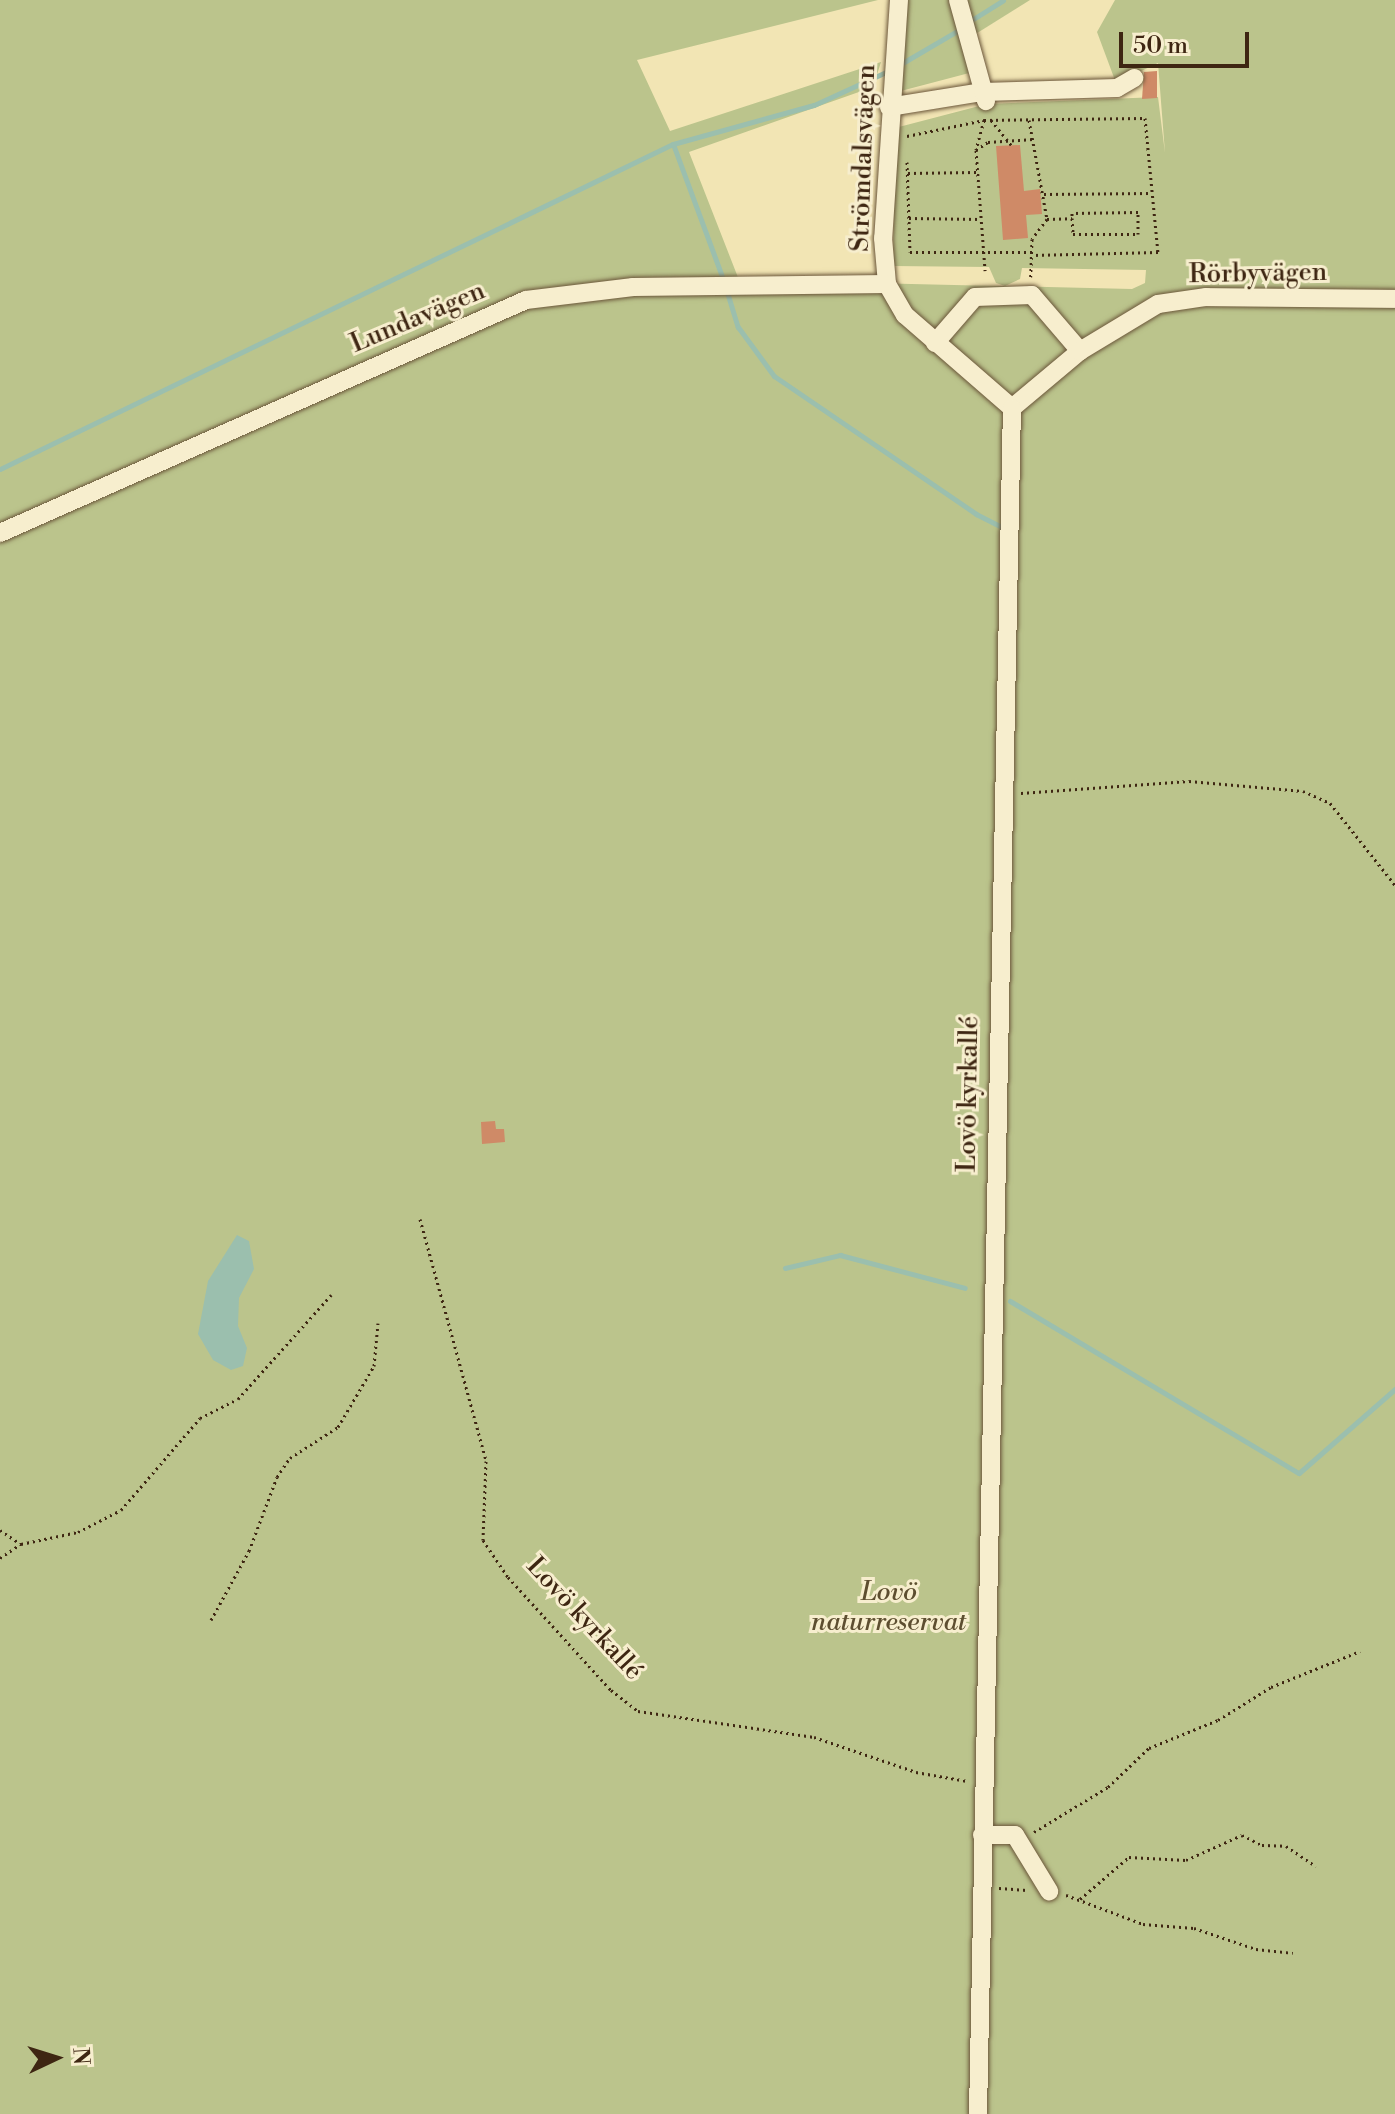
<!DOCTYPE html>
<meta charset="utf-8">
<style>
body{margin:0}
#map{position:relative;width:1395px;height:2114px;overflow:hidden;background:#f2e5b4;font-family:"Libre Bodoni",serif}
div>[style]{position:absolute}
.green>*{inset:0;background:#bbc48c}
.water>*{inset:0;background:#9bbfae}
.stream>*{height:5px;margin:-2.5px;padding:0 2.5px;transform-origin:2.5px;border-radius:2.5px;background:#9bbfae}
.building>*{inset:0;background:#cf8a67}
.path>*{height:3px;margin-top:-1.5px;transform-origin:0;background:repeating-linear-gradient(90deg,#3e2612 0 2px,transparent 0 6px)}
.roads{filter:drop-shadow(0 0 2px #6b563a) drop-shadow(0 0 2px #6b563a)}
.minor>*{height:18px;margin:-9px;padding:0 9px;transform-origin:9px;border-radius:9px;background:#f7eece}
span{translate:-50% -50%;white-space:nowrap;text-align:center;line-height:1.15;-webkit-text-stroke:6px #f7eece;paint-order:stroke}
.street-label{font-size:26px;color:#3e2612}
.park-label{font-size:26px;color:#5d4e30;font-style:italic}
.north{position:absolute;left:16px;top:2018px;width:80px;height:80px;-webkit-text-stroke:6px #f7eece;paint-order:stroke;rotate:86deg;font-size:22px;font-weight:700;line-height:32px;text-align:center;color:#3e2612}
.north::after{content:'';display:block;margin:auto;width:28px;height:36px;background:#3e2612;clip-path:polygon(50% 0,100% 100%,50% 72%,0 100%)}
.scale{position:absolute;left:1119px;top:32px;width:130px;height:36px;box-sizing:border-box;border:4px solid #3e2612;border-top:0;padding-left:10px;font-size:24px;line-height:28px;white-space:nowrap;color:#3e2612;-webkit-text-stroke:6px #f7eece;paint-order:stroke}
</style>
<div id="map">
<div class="green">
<div style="clip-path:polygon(0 0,878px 0,637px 60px,670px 131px,881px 62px,873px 87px,689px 152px,739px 280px,1132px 289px,1145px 283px,1146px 270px,1022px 268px,1020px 279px,1005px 286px,996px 283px,989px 267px,893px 266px,895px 128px,987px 104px,1158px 97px,1165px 153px,1158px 63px,1116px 83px,1097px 32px,1115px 0,1395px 0,1395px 2114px,0 2114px)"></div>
<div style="clip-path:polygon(906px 0,952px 0,973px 72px,897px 92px)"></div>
<div style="clip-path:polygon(965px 0,1030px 0,974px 35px)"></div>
</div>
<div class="water">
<div style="clip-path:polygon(237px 1235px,249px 1241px,254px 1269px,239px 1298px,238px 1326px,247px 1348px,243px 1366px,231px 1370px,213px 1360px,198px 1334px,208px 1281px)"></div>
</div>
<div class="stream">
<div style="left:970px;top:21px;width:39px;rotate:-32deg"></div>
<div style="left:899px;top:65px;width:73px;rotate:-30.4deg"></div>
<div style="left:673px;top:144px;width:147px;rotate:69.7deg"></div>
<div style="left:727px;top:292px;width:37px;rotate:73deg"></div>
<div style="left:738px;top:327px;width:61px;rotate:53.7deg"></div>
<div style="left:774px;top:376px;width:245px;rotate:34.3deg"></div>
<div style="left:976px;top:514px;width:31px;rotate:27deg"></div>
<div style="left:0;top:469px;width:747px;rotate:-25.78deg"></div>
<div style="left:673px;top:144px;width:146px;rotate:-15.5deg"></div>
<div style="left:814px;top:105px;width:84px;rotate:-24.7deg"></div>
<div style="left:785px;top:1268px;width:57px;rotate:-13.3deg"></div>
<div style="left:840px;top:1255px;width:129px;rotate:14.8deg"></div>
<div style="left:1010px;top:1301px;width:336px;rotate:30.8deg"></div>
<div style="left:1299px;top:1473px;width:128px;rotate:-41.2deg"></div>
</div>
<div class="building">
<div style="clip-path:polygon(1157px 71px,1157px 98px,1142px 99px,1144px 72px)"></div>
<div style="clip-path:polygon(1020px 145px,1024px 191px,1040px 189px,1042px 214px,1026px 215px,1028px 238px,1003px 240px,996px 146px)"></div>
<div style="clip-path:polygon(495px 1121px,496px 1129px,504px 1129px,505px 1142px,482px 1144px,481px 1122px)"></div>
</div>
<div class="path">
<div style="left:984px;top:120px;width:31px;rotate:105deg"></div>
<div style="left:976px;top:150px;width:121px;rotate:85.7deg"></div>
<div style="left:991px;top:120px;width:32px;rotate:51deg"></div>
<div style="left:1029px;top:120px;width:101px;rotate:79.7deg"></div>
<div style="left:1047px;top:219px;width:25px;rotate:127deg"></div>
<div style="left:1032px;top:239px;width:38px;rotate:92deg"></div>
<div style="left:907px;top:136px;width:79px;rotate:-11.7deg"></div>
<div style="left:984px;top:120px;width:161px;rotate:-0.7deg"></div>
<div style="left:1145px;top:118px;width:135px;rotate:84.5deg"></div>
<div style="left:1158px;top:252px;width:126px;rotate:178.6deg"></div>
<div style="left:976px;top:150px;width:14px;rotate:-34deg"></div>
<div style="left:988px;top:142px;width:45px;rotate:-3.8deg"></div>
<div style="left:907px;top:162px;width:90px;rotate:88.1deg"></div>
<div style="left:910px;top:252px;width:122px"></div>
<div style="left:908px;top:173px;width:68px;rotate:-0.8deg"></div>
<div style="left:1044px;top:194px;width:108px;rotate:-0.5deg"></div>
<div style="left:909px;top:218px;width:72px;rotate:0.8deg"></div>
<div style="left:1047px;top:219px;width:25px;rotate:-2deg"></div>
<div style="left:1072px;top:218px;width:16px;rotate:86deg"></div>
<div style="left:1073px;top:234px;width:65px"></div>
<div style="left:1138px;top:234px;width:22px;rotate:-90deg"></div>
<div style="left:1138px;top:212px;width:66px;rotate:179.1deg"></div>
<div style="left:1072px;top:213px;width:5px;rotate:90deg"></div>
<div style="left:1021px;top:793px;width:168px;rotate:-4.1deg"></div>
<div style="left:1189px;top:781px;width:114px;rotate:5deg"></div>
<div style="left:1303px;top:791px;width:30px;rotate:24deg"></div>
<div style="left:1330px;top:803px;width:105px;rotate:51.6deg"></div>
<div style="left:420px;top:1219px;width:251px;rotate:74.7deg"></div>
<div style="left:486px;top:1461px;width:79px;rotate:92.2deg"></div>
<div style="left:483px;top:1540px;width:45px;rotate:56deg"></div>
<div style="left:508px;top:1577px;width:153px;rotate:47.7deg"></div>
<div style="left:611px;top:1690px;width:34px;rotate:38deg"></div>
<div style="left:638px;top:1711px;width:178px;rotate:8.4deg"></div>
<div style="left:814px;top:1737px;width:108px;rotate:18.9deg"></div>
<div style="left:916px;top:1772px;width:52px;rotate:10deg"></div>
<div style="left:0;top:1530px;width:25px;rotate:34deg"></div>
<div style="left:0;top:1558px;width:25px;rotate:-34deg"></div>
<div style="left:21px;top:1544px;width:58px;rotate:-11.9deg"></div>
<div style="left:78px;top:1532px;width:48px;rotate:-27.1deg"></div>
<div style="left:121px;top:1510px;width:121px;rotate:-49.3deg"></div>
<div style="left:200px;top:1418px;width:42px;rotate:-26.6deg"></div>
<div style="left:238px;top:1399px;width:140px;rotate:-48.2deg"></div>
<div style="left:211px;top:1620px;width:79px;rotate:-61.2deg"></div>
<div style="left:249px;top:1551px;width:79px;rotate:-69.3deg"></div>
<div style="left:277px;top:1477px;width:23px;rotate:-56deg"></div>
<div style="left:290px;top:1458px;width:57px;rotate:-32.9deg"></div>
<div style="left:338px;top:1427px;width:71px;rotate:-59.5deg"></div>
<div style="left:374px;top:1366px;width:43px;rotate:-84.7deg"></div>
<div style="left:1034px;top:1832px;width:87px;rotate:-31.3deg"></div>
<div style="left:1108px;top:1787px;width:57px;rotate:-43.6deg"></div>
<div style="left:1149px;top:1748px;width:74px;rotate:-22.1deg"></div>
<div style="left:1218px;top:1720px;width:62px;rotate:-31.9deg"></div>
<div style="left:1271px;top:1687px;width:96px;rotate:-22deg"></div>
<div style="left:999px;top:1888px;width:28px;rotate:4deg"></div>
<div style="left:1066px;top:1895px;width:82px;rotate:20.6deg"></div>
<div style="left:1143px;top:1924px;width:51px;rotate:4.5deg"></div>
<div style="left:1194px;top:1928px;width:65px;rotate:18.7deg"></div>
<div style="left:1256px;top:1949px;width:37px;rotate:6deg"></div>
<div style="left:1080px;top:1899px;width:65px;rotate:-40.6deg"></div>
<div style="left:1129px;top:1857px;width:57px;rotate:3deg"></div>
<div style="left:1186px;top:1860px;width:61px;rotate:-24.1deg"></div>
<div style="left:1242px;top:1835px;width:22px;rotate:27deg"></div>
<div style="left:1262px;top:1845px;width:24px;rotate:2deg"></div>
<div style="left:1286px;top:1846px;width:36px;rotate:34deg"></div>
</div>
<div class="roads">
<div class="minor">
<div style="left:899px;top:0;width:239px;rotate:93.8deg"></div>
<div style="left:883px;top:238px;width:46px;rotate:85deg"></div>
<div style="left:887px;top:284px;width:36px;rotate:60deg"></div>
<div style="left:905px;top:315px;width:142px;rotate:41deg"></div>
<div style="left:958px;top:0;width:105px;rotate:74.5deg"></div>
<div style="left:889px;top:107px;width:95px;rotate:-9.1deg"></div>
<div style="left:983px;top:92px;width:134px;rotate:-1.7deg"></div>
<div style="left:1117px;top:88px;width:20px;rotate:-30deg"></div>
<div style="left:935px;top:343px;width:61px;rotate:-49deg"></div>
<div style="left:975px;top:297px;width:57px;rotate:-2deg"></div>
<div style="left:1032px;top:295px;width:74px;rotate:49.4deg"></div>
<div style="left:1012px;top:408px;width:89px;rotate:-40deg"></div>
<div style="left:1080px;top:351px;width:91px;rotate:-31.1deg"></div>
<div style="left:1158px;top:304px;width:49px;rotate:-8.3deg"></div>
<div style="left:1206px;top:297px;width:189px;rotate:0.6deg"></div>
<div style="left:0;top:533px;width:575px;rotate:-23.89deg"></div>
<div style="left:526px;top:300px;width:108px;rotate:-6.9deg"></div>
<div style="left:633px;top:287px;width:254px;rotate:-0.7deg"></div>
<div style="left:982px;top:1835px;width:33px"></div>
<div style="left:1015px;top:1835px;width:66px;rotate:58.7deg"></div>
<div style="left:978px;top:2114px;width:1706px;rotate:-88.86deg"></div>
</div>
</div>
<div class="street-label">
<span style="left:864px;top:158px;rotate:-88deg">Strömdalsvägen</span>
<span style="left:1258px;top:274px;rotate:-1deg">Rörbyvägen</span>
<span style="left:418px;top:318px;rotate:-23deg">Lundavägen</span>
<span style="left:969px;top:1094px;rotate:-89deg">Lovö kyrkallé</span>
<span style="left:584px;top:1619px;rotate:47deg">Lovö kyrkallé</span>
</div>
<div class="park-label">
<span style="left:889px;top:1608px">Lovö<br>naturreservat</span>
</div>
<div class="north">N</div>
<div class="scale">50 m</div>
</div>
